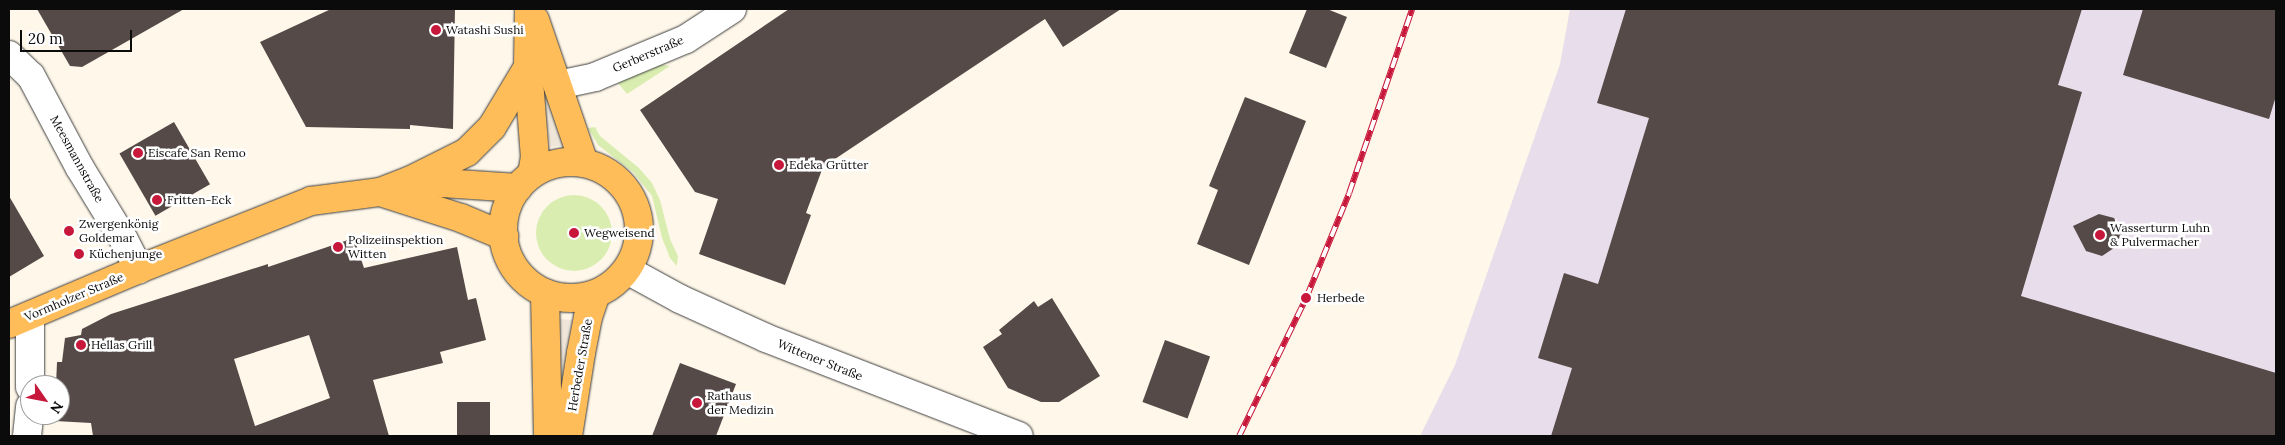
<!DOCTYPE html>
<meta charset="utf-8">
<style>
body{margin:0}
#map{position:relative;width:2285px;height:445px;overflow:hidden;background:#fff8ea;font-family:Lora,serif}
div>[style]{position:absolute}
.industrial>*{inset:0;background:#e8deeb}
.green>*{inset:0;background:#d9edb0}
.round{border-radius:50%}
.plaza>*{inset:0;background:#efe6d9}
.building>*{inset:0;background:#554a47;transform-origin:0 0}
.roads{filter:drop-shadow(0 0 1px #3e3e3e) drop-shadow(0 0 1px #3e3e3e)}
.minor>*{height:28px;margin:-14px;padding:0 14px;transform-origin:14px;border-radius:14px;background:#fff}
.major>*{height:28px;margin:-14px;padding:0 14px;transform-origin:14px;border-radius:14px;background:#ffbd5a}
.major>.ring{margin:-14px;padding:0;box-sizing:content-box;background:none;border:28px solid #ffbd5a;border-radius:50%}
.rail>*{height:5.5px;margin-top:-2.75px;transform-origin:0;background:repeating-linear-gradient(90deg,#fff 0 11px,#c7183b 0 22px);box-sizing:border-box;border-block:1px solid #c7183b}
.dots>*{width:14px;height:14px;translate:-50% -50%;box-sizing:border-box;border:2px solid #fff;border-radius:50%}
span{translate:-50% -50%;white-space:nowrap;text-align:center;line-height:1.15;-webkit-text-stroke:5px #fff;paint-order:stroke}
.poi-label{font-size:12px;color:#0b0b0b}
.left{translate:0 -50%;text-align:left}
.street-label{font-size:12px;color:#0b0b0b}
.frame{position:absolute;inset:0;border:10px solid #0b0b0b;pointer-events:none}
.north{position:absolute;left:20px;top:375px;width:50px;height:50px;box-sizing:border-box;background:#fff;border:1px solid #9d9d9d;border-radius:50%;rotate:123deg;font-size:14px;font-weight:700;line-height:20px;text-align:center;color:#0b0b0b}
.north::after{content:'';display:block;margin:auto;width:18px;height:22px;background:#c7183b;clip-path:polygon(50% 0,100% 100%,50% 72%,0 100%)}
.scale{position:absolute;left:20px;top:30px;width:112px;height:22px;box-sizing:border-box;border:2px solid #0b0b0b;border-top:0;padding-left:6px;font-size:15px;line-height:18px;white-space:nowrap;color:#0b0b0b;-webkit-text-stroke:4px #fff;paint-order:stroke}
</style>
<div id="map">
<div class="industrial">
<div style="clip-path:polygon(1570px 9px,2276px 9px,2276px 436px,1420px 436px,1455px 365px,1560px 64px)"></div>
</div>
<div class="green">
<div style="clip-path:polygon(657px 64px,670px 66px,627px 94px,618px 83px)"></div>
<div style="clip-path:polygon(595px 127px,600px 136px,639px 168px,652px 183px,660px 200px,670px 239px,678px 256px,677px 266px,670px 258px,662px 238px,652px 196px,633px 172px,598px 145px,588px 128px)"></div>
<div class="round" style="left:536px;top:195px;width:76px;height:76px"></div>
</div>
<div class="plaza">
<div style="clip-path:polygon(545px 89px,564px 145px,550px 147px,543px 97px)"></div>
<div style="clip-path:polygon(559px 319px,574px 320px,564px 392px,560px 395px)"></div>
</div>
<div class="building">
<div style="clip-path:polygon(37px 9px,184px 9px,82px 67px,70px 66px)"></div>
<div style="clip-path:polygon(331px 9px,455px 9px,453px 129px,410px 125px,410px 129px,306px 127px,260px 42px)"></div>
<div style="clip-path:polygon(789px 9px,1121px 9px,1063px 47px,1045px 19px,823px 167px,806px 213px,811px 215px,785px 285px,699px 254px,718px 199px,695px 192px,640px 110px)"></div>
<div style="clip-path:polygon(1307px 9px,1327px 9px,1347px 17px,1326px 68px,1289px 53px)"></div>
<div style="clip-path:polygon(1626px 9px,2082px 9px,2058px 85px,2082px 92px,2021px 296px,2276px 373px,2276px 436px,1551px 436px,1572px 368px,1538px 358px,1564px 273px,1598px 284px,1649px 118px,1597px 103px)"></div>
<div style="clip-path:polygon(2143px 9px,2276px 9px,2276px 96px,2269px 119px,2123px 75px)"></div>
<div style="clip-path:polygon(1245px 97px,1306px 121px,1249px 265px,1197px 244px,1218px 190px,1209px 186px)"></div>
<div style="left:174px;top:122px;width:72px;height:63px;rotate:60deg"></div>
<div style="clip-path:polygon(9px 196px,44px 256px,9px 277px)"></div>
<div style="clip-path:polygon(2099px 214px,2114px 218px,2121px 232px,2117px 246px,2102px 256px,2086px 251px,2073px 226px)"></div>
<div style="clip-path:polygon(evenodd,354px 238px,364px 268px,457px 247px,468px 300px,476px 298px,486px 340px,440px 352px,443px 363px,373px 380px,389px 436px,93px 436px,91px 423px,55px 421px,55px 415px,60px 415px,60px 385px,56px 385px,57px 362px,62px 362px,65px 338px,81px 335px,82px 329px,111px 314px,268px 264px,268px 267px,354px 238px,309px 335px,330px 398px,255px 426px,234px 359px,309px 335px)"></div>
<div style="clip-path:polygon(1052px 298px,1100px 376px,1059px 402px,1041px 402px,1008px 388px,983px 347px,1002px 334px,999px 330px,1034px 301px,1038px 307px)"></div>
<div style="left:1165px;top:340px;width:48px;height:66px;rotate:20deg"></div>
<div style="clip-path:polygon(680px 363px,736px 384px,716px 436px,652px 436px)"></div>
<div style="left:457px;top:402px;width:33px;height:34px"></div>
</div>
<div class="roads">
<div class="minor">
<div style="left:9px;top:55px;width:30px;rotate:44deg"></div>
<div style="left:31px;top:76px;width:104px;rotate:62deg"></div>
<div style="left:80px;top:168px;width:84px;rotate:58.6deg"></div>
<div style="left:124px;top:240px;width:33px;rotate:63deg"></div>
<div style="left:558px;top:85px;width:38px;rotate:-12deg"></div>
<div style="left:595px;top:77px;width:99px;rotate:-22.7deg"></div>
<div style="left:686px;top:39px;width:55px;rotate:-33.1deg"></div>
<div style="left:627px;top:270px;width:60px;rotate:28.7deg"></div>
<div style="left:680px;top:299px;width:94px;rotate:24.4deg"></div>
<div style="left:766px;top:338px;width:271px;rotate:21.2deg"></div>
<div style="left:30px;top:316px;width:71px;rotate:90deg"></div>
<div style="left:27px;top:436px;width:30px;rotate:-84deg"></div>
</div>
<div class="major">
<div style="left:529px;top:9px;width:58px;rotate:91deg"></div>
<div style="left:528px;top:67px;width:90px;rotate:85.6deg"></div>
<div style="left:535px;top:157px;width:17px;rotate:100deg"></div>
<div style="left:535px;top:20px;width:151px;rotate:71.1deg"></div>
<div class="ring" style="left:503px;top:162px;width:108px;height:108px"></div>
<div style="left:412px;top:181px;width:106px;rotate:3.8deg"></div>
<div style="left:380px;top:192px;width:31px;rotate:-21deg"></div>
<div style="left:409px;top:181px;width:65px;rotate:-26.6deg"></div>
<div style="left:467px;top:152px;width:35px;rotate:-45deg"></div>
<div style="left:492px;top:127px;width:70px;rotate:-59deg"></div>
<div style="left:545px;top:293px;width:143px;rotate:88.8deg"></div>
<div style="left:9px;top:324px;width:141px;rotate:-22.9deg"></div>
<div style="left:139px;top:269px;width:185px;rotate:-21.6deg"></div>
<div style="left:311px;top:201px;width:70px;rotate:-7.4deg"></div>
<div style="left:380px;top:192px;width:85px;rotate:17.8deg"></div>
<div style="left:461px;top:218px;width:47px;rotate:22.7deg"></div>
<div style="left:568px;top:436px;width:84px;rotate:-81.1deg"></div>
<div style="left:581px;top:353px;width:37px;rotate:-79deg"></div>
<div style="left:588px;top:317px;width:24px;rotate:-71deg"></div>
</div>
</div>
<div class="rail">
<div style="left:1239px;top:436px;width:153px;rotate:-64.1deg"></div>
<div style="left:1306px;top:298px;width:113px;rotate:-67.7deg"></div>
<div style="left:1349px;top:193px;width:194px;rotate:-71.1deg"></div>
</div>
<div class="dots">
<div style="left:436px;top:30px;background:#c7183b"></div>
<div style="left:138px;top:153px;background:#c7183b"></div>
<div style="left:779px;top:165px;background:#c7183b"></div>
<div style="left:157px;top:200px;background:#c7183b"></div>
<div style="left:69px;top:231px;background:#c7183b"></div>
<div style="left:574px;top:233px;background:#c7183b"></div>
<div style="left:2100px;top:235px;background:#c7183b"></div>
<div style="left:338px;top:247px;background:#c7183b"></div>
<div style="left:79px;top:254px;background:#c7183b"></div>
<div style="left:1306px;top:298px;background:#c7183b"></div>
<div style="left:81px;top:345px;background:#c7183b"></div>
<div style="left:697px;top:403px;background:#c7183b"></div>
</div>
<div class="poi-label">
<span class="left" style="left:446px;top:30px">Watashi Sushi</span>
<span class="left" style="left:148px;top:153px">Eiscafe San Remo</span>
<span class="left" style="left:789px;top:165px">Edeka Grütter</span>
<span class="left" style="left:167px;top:200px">Fritten-Eck</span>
<span class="left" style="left:79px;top:231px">Zwergenkönig<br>Goldemar</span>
<span class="left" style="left:2110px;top:235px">Wasserturm Luhn<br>&amp; Pulvermacher</span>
<span class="left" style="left:584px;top:233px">Wegweisend</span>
<span class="left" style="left:348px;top:247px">Polizeiinspektion<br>Witten</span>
<span class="left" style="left:89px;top:254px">Küchenjunge</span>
<span class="left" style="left:1317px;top:298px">Herbede</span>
<span class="left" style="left:91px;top:345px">Hellas Grill</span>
<span class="left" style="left:707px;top:403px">Rathaus<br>der Medizin</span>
</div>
<div class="street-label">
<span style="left:648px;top:54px;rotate:-23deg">Gerberstraße</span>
<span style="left:77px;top:159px;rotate:61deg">Meesmannstraße</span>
<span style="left:74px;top:297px;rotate:-23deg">Vormholzer Straße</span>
<span style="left:820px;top:360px;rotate:22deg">Wittener Straße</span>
<span style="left:580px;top:365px;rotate:-80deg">Herbeder Straße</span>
</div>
<div class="frame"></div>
<div class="north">N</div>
<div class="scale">20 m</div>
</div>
